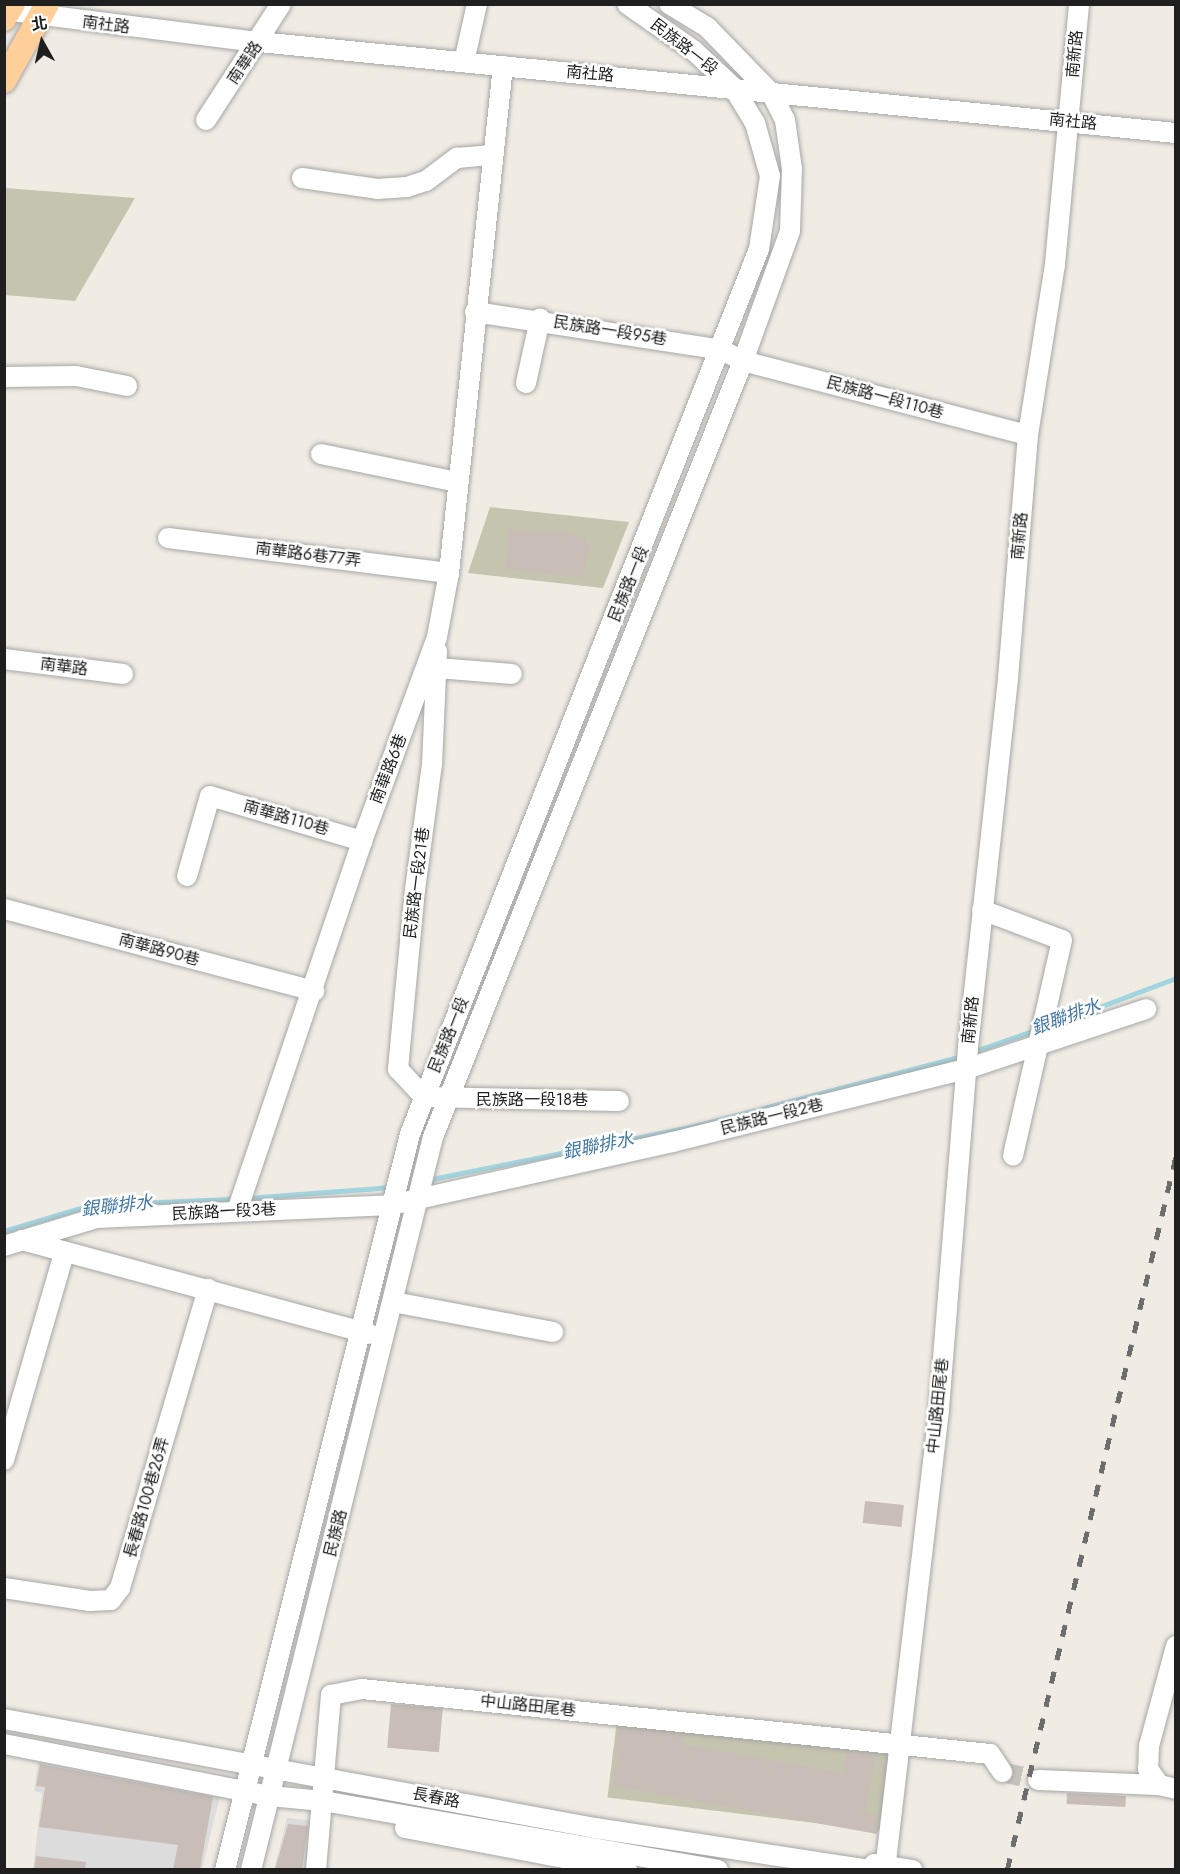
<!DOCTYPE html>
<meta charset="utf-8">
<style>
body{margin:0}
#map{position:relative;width:1180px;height:1874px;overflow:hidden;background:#f0ece4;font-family:Jost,"Noto Sans TC",sans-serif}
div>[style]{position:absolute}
.residential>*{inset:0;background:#dddcdc}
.construction>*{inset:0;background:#c5c4af;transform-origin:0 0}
.stream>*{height:4.5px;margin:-2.25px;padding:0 2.25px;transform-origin:2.25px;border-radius:2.25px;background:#a2d5e0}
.building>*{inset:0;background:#c8beb7;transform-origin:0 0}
.minor-tunnel>*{height:20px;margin-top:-10px;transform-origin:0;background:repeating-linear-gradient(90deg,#c6c3bd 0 20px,transparent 0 30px)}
.roads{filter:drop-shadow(0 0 2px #a6a6a6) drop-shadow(0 0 2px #a6a6a6)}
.minor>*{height:20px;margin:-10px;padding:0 10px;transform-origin:10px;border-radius:10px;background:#fff}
.major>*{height:24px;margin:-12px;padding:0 12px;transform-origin:12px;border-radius:12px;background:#ffcf9a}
.rail>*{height:4.5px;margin-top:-2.25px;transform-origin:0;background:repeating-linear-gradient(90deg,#6d6d6d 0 12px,transparent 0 24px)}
span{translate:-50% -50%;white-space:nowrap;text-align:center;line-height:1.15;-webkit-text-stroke:5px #fff;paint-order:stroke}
.street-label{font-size:16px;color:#1f1f1f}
.water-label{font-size:18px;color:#4077a5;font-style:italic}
.frame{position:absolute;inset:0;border:6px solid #1f1f1f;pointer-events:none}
.north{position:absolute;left:12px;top:12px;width:60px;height:60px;-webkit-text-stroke:4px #fff;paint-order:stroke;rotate:352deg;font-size:16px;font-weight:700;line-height:24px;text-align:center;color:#1f1f1f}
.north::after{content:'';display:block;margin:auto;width:21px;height:27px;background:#1f1f1f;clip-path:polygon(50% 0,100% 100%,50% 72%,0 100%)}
</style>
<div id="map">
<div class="residential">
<div style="clip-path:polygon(38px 1762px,220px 1796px,202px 1869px,33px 1870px,42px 1793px,34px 1791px)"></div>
<div style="clip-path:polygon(287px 1818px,316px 1821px,310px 1869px,274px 1870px)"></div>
</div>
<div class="construction">
<div style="clip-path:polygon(5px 188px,135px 198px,75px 301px,5px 295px)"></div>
<div style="clip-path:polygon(490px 507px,629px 522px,603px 588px,468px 573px)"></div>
<div style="left:617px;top:1720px;width:275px;height:78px;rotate:7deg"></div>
</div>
<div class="stream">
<div style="left:1049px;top:1026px;width:136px;rotate:-20.7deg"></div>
<div style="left:972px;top:1052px;width:67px;rotate:-19.2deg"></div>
<div style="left:427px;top:1180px;width:273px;rotate:-11.4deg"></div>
<div style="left:695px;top:1126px;width:276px;rotate:-14.7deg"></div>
<div style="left:248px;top:1198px;width:144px;rotate:-4.4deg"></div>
<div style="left:4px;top:1231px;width:90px;rotate:-16.8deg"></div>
<div style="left:90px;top:1205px;width:146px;rotate:-2.4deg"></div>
</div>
<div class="building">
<div style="clip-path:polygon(509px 530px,564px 532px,586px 539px,586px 544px,591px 545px,582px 578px,505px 569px)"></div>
<div style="left:865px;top:1501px;width:39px;height:22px;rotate:6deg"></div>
<div style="left:391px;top:1704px;width:52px;height:44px;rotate:5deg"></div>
<div style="clip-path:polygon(618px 1728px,684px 1734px,683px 1744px,843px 1773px,847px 1751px,876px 1754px,865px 1813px,879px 1816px,877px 1834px,612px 1786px,618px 1754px,615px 1754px)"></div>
<div style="clip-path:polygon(40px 1764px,213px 1797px,200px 1869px,173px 1869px,178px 1845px,39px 1827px,45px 1787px,36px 1786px)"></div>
<div style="left:1067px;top:1793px;width:59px;height:11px;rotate:3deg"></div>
<div style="clip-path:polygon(288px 1824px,308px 1826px,302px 1869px,275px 1869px)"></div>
<div style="clip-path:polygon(36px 1856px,86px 1862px,85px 1869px,34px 1869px)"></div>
</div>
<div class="minor-tunnel">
<div style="left:1002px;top:1772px;width:37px;rotate:13deg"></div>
</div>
<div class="roads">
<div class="minor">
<div style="left:4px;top:10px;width:257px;rotate:7.2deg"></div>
<div style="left:259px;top:42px;width:922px;rotate:5.67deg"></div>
<div style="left:464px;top:62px;width:59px;rotate:-77.4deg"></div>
<div style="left:206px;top:120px;width:138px;rotate:-57.1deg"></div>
<div style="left:302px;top:178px;width:76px;rotate:8.3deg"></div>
<div style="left:377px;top:189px;width:30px;rotate:-4deg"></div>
<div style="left:407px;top:187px;width:20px;rotate:-18deg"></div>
<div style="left:426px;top:181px;width:39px;rotate:-37deg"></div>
<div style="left:457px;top:158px;width:36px;rotate:-5deg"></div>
<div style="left:475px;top:312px;width:250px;rotate:8.7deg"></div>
<div style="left:722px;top:350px;width:24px;rotate:28deg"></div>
<div style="left:743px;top:361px;width:294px;rotate:14.6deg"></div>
<div style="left:4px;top:377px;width:72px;rotate:-0.8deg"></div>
<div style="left:76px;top:376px;width:52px;rotate:11.1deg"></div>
<div style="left:526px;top:383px;width:66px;rotate:-77.7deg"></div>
<div style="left:321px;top:454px;width:139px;rotate:11.6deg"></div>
<div style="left:168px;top:538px;width:283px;rotate:7.1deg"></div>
<div style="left:437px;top:651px;width:113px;rotate:92.5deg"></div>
<div style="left:432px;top:764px;width:126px;rotate:97.7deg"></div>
<div style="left:415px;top:889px;width:181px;rotate:95.4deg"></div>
<div style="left:398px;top:1069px;width:38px;rotate:47deg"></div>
<div style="left:424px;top:1097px;width:195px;rotate:1.2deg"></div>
<div style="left:4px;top:659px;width:120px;rotate:7.2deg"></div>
<div style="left:438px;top:668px;width:74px;rotate:4.6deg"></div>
<div style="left:187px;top:876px;width:83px;rotate:-74deg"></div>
<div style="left:210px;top:796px;width:159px;rotate:16.5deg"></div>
<div style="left:4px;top:909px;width:321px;rotate:14.8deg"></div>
<div style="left:982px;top:910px;width:85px;rotate:20.6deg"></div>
<div style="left:1062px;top:940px;width:221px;rotate:102.8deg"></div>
<div style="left:237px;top:1211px;width:391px;rotate:-71.3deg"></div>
<div style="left:362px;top:841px;width:217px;rotate:-69.8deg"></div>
<div style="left:437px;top:637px;width:65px;rotate:-79.4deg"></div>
<div style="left:449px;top:573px;width:510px;rotate:-83.92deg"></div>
<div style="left:22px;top:1240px;width:360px;rotate:15.1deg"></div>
<div style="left:4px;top:1246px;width:96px;rotate:-16.9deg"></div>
<div style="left:96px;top:1218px;width:295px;rotate:-2.5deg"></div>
<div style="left:391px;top:1205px;width:289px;rotate:-12.6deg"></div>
<div style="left:673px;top:1142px;width:302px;rotate:-14deg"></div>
<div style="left:966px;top:1069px;width:190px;rotate:-18.4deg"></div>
<div style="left:393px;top:1302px;width:163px;rotate:10.6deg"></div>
<div style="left:4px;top:1460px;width:216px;rotate:-73.8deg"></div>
<div style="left:4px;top:1588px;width:87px;rotate:8.6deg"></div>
<div style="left:90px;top:1601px;width:21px;rotate:-3deg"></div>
<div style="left:111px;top:1600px;width:15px;rotate:-53deg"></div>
<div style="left:120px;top:1588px;width:312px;rotate:-73.6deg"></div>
<div style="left:1176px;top:1646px;width:104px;rotate:105.1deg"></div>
<div style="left:1149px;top:1746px;width:23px;rotate:92deg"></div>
<div style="left:1148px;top:1769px;width:19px;rotate:55deg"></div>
<div style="left:1159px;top:1785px;width:17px;rotate:13deg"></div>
<div style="left:4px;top:1719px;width:601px;rotate:10.45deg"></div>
<div style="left:595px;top:1828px;width:276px;rotate:8.7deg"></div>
<div style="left:4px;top:1744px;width:271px;rotate:11.1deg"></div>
<div style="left:270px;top:1796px;width:53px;rotate:5.4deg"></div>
<div style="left:323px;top:1801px;width:401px;rotate:9.9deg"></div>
<div style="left:1038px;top:1780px;width:121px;rotate:2.4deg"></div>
<div style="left:405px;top:1828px;width:226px;rotate:10.7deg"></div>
<div style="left:874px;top:1864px;width:39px;rotate:9deg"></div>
<div style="left:225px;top:1870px;width:759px;rotate:-75.89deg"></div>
<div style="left:410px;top:1134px;width:951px;rotate:-68.48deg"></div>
<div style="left:759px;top:249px;width:74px;rotate:-81.4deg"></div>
<div style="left:770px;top:176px;width:55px;rotate:-105.8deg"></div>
<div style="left:755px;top:123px;width:42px;rotate:-121.4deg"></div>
<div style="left:733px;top:87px;width:54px;rotate:-137.2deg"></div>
<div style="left:693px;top:50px;width:80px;rotate:-145.1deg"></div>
<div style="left:251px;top:1870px;width:755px;rotate:-76.06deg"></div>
<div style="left:433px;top:1137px;width:836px;rotate:-68.22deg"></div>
<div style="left:743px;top:361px;width:138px;rotate:-70.1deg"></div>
<div style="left:790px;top:231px;width:62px;rotate:-88.2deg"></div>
<div style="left:792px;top:169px;width:49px;rotate:-98.1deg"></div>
<div style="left:785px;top:120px;width:30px;rotate:-117deg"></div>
<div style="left:771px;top:93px;width:92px;rotate:-134.1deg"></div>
<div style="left:707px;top:27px;width:44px;rotate:-148.8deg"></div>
<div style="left:316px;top:1870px;width:176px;rotate:-85.1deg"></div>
<div style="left:331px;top:1695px;width:32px;rotate:-11deg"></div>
<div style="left:362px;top:1689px;width:631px;rotate:5.91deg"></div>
<div style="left:990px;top:1754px;width:22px;rotate:56deg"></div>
<div style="left:885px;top:1870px;width:465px;rotate:-83.3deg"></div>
<div style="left:939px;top:1408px;width:362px;rotate:-85.4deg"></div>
<div style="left:968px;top:1047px;width:371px;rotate:-83.8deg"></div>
<div style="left:1008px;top:678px;width:244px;rotate:-85.3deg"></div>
<div style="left:1028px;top:435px;width:173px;rotate:-81deg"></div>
<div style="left:1055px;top:264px;width:261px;rotate:-84.7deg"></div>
</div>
<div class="major">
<div style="left:4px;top:19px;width:17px;rotate:-59deg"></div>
<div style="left:4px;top:81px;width:88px;rotate:-60.8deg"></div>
</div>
</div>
<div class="rail">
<div style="left:1007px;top:1870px;width:735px;rotate:-76.7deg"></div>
</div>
<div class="street-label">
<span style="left:106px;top:25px;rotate:7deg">南社路</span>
<span style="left:684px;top:47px;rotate:38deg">民族路一段</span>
<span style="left:1075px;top:54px;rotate:-85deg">南新路</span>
<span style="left:245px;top:63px;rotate:-56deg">南華路</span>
<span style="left:590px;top:74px;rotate:5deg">南社路</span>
<span style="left:1073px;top:122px;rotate:6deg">南社路</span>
<span style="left:610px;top:331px;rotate:9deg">民族路一段95巷</span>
<span style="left:885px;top:398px;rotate:15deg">民族路一段110巷</span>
<span style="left:1020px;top:536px;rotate:-85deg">南新路</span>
<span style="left:308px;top:555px;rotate:7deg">南華路6巷77弄</span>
<span style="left:629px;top:584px;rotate:-68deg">民族路一段</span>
<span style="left:64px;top:667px;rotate:7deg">南華路</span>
<span style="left:389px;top:769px;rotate:-69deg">南華路6巷</span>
<span style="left:286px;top:818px;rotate:16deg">南華路110巷</span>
<span style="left:417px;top:883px;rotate:-83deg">民族路一段21巷</span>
<span style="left:159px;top:950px;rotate:15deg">南華路90巷</span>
<span style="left:971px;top:1020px;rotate:-84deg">南新路</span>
<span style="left:449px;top:1035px;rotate:-68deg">民族路一段</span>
<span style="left:532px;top:1100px">民族路一段18巷</span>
<span style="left:772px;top:1117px;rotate:-14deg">民族路一段2巷</span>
<span style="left:224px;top:1212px;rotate:-3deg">民族路一段3巷</span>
<span style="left:938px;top:1406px;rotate:-84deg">中山路田尾巷</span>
<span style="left:147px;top:1498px;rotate:-74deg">長春路100巷26弄</span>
<span style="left:336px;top:1533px;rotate:-76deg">民族路</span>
<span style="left:528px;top:1706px;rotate:6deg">中山路田尾巷</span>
<span style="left:436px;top:1798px;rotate:11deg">長春路</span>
</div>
<div class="water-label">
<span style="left:1066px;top:1017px;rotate:-20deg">銀聯排水</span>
<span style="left:598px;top:1146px;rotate:-11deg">銀聯排水</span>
<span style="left:117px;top:1206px;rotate:-6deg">銀聯排水</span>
</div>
<div class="frame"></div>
<div class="north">北</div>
</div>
